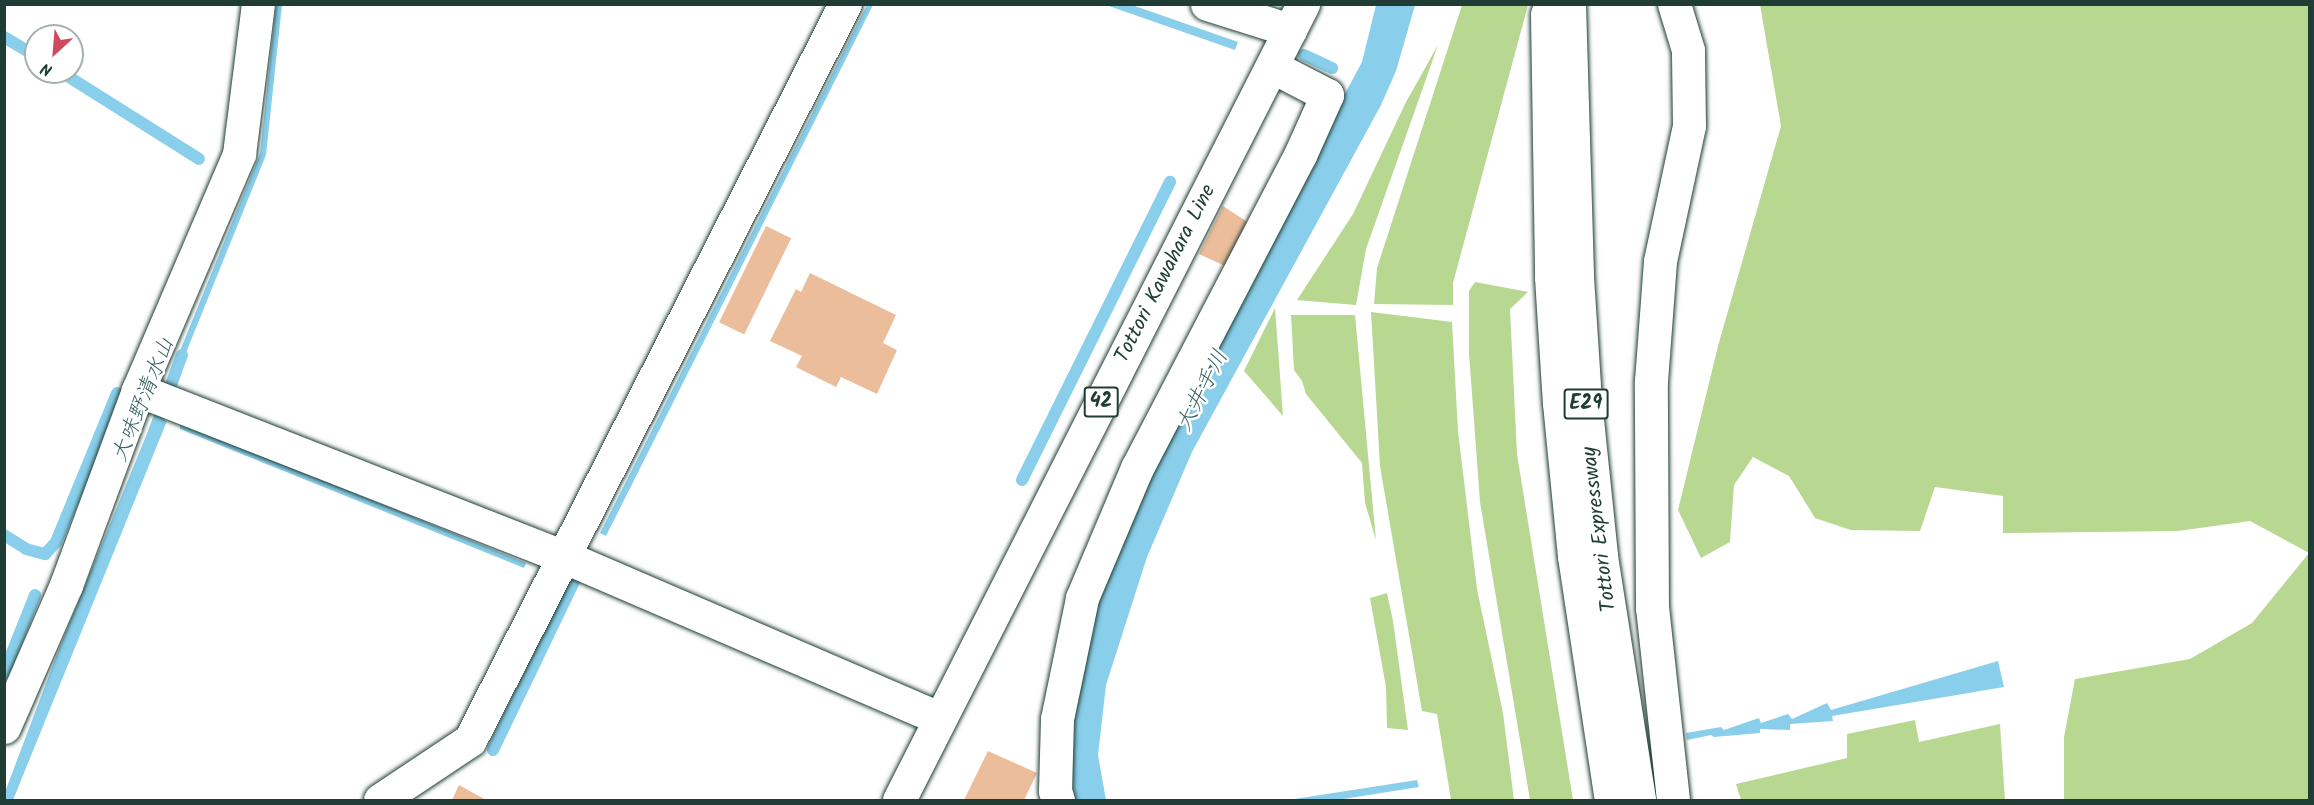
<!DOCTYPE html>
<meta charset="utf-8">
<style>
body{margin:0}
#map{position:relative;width:2314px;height:805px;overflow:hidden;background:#fff;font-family:Kalam,"Klee One",sans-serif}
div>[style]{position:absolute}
.green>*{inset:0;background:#b8d891}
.water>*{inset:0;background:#89ceea}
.stream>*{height:12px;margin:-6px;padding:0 6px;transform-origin:6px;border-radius:6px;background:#89ceea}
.building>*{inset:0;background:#ebbd9b;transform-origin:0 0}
.roads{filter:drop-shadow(0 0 2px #1f3d34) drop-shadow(0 0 2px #1f3d34)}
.minor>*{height:33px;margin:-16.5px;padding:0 16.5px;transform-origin:16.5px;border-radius:16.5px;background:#fff}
.primary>*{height:33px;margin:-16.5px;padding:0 16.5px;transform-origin:16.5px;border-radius:16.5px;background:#fff}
.motorway>*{height:33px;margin:-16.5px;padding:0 16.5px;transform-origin:16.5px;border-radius:16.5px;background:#fff}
span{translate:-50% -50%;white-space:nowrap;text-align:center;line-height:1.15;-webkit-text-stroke:5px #fff;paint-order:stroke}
.shield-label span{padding:2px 4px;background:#fff;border:2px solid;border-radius:4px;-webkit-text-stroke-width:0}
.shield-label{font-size:20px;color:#1f3d34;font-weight:700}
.street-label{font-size:21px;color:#1f3d34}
.water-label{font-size:22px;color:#3a6162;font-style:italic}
.frame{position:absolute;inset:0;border:6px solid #1f3d34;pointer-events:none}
.north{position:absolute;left:24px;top:24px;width:60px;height:60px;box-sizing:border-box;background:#fff;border:2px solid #a5b1ae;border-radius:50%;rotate:206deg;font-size:16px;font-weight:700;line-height:24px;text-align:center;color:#1f3d34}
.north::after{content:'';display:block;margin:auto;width:21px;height:27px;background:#d1495b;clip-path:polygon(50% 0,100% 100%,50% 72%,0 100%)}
</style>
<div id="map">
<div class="green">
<div style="clip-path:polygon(1462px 5px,1528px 5px,1453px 283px,1453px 305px,1374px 304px,1377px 268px)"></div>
<div style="clip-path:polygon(1760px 5px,2309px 5px,2309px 800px,2064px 800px,2064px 737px,2075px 679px,2190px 659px,2252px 623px,2309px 553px,2250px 521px,2178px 531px,2003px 533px,2003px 496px,1935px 487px,1920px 531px,1851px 530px,1815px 518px,1789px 476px,1753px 457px,1734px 485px,1730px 542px,1701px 558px,1678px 510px,1718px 346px,1781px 126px)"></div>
<div style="clip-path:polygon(1438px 45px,1366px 249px,1356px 305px,1297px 300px,1353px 214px,1406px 102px)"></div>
<div style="clip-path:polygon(1475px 282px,1528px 292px,1510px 309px,1517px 454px,1573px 800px,1530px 800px,1480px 502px,1469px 353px,1469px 291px)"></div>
<div style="clip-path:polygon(1275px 308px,1283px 416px,1244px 371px)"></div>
<div style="clip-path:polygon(1371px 312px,1452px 322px,1458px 431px,1477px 589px,1503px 713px,1514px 800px,1451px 800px,1437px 714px,1422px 711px,1380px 466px)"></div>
<div style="clip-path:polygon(1291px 315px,1355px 315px,1376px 540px,1365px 503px,1362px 463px,1306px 394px,1302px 381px,1294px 370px)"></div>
<div style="clip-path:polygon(1387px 593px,1393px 621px,1408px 730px,1387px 728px,1386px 687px,1370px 598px)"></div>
<div style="clip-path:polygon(1915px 720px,1919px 742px,2000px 724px,2005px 800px,1741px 800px,1736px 784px,1847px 758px,1847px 734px)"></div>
</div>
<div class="water">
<div style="clip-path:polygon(276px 5px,282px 5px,266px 155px,179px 370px,173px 368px,260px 154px)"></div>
<div style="clip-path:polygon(867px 5px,873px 5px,606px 536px,600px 533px)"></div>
<div style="clip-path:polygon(1106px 5px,1132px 5px,1238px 42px,1235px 50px)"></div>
<div style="clip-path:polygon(1376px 5px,1415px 5px,1396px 71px,1381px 105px,1192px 452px,1147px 557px,1106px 685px,1098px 755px,1106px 800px,1074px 800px,1067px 719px,1096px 599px,1182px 397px,1362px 62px)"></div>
<div style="clip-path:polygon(153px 419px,167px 421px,13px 800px,5px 800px,5px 792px,59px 649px)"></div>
<div style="clip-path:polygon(180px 423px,330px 483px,526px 563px,524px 568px,180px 429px)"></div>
<div style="clip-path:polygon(1998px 661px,2004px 687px,1832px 716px,1833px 721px,1790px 724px,1790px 730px,1760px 729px,1760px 733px,1714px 737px,1711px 735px,1687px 740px,1686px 733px,1721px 727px,1724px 730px,1759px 718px,1761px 723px,1788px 714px,1792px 719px,1827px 703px,1831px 710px)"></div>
<div style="clip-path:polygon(1417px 780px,1419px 787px,1337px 800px,1288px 800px)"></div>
</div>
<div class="stream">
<div style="left:4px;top:37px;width:37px;rotate:31deg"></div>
<div style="left:1304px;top:55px;width:31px;rotate:25deg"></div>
<div style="left:61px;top:72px;width:163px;rotate:32.2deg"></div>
<div style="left:153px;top:435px;width:85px;rotate:-70.1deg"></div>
<div style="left:1022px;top:480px;width:333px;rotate:-63.6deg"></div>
<div style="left:4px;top:535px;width:26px;rotate:32deg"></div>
<div style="left:26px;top:549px;width:20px;rotate:15deg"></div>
<div style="left:45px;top:554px;width:16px;rotate:-47deg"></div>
<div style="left:56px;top:542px;width:161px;rotate:-67.7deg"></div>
<div style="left:4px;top:673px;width:84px;rotate:-68.3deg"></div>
<div style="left:493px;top:750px;width:187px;rotate:-64.3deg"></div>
</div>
<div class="building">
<div style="clip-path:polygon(1223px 206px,1249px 223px,1225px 266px,1199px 254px)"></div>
<div style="left:766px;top:226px;width:28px;height:107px;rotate:26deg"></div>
<div style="clip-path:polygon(810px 273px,896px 315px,883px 343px,897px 350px,877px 394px,841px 377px,836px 387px,796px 367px,802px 356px,770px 341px,796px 289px,801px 292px)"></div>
<div style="clip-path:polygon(988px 751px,1037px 773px,1024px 800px,964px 800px)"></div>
<div style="clip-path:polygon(459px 785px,486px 800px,452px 800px)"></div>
</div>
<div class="roads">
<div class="minor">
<div style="left:1207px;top:4px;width:87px;rotate:17.4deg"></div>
<div style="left:138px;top:390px;width:458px;rotate:21.4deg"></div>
<div style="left:565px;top:557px;width:406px;rotate:23.3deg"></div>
<div style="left:4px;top:727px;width:155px;rotate:-66.4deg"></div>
<div style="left:66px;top:585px;width:208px;rotate:-69.7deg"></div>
<div style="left:138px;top:390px;width:257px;rotate:-66.8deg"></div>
<div style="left:239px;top:154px;width:151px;rotate:-82.8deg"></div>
<div style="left:380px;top:800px;width:108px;rotate:-33.7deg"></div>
<div style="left:470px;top:740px;width:826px;rotate:-63deg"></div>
<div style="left:1058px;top:800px;width:9px;rotate:-108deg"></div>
<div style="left:1055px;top:791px;width:72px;rotate:-88.4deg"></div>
<div style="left:1057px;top:719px;width:124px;rotate:-78.3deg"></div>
<div style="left:1082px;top:598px;width:141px;rotate:-67.1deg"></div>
<div style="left:1137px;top:468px;width:353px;rotate:-62.5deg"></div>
<div style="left:1300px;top:155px;width:66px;rotate:-65.8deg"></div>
<div style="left:1327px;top:95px;width:61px;rotate:-152.6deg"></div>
<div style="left:1673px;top:800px;width:193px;rotate:-96.2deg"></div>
<div style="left:1652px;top:608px;width:227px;rotate:-90.3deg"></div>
<div style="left:1651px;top:381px;width:120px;rotate:-85.7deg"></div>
<div style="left:1660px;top:261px;width:138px;rotate:-77.9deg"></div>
<div style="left:1689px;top:126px;width:76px;rotate:-90.8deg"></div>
<div style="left:1688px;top:50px;width:48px;rotate:-106.9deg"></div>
</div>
<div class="primary">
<div style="left:899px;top:800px;width:893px;rotate:-63.09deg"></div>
</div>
<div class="motorway">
<div style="left:1569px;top:4px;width:273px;rotate:88.3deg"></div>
<div style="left:1577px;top:277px;width:123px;rotate:86.3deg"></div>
<div style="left:1585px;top:400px;width:157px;rotate:84.1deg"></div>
<div style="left:1601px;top:556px;width:247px;rotate:81.1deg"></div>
<div style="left:1547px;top:14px;width:263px;rotate:89.1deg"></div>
<div style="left:1551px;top:277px;width:126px;rotate:86.4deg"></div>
<div style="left:1559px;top:403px;width:154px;rotate:84.4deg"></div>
<div style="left:1574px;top:556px;width:247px;rotate:81.4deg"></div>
</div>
</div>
<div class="shield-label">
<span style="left:1101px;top:402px">42</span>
<span style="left:1586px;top:404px">E29</span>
</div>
<div class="street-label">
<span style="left:1166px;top:274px;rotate:-63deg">Tottori Kawahara Line</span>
<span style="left:1600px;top:529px;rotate:-97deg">Tottori Expressway</span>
</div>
<div class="water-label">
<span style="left:1203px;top:391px;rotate:-63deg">大井手川</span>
<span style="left:144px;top:400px;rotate:-68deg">大味野清水山</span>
</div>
<div class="frame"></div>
<div class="north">N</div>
</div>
